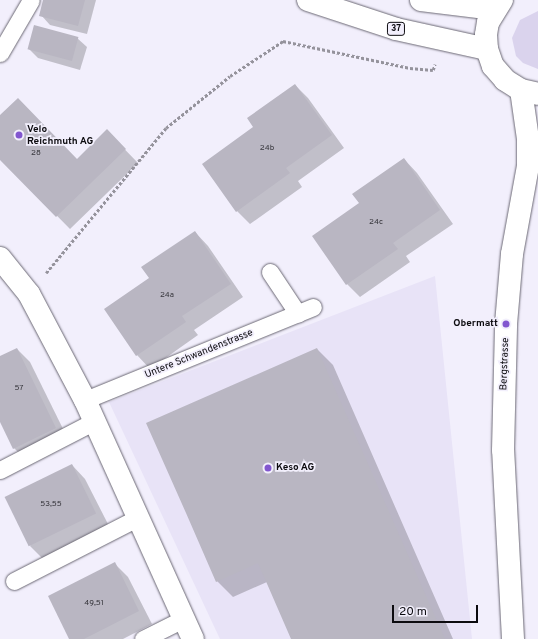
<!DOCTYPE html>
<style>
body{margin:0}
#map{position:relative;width:538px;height:639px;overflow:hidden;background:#f2effc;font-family:Overpass,sans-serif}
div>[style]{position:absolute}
.built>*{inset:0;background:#e8e3f7}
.green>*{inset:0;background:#dad3ed}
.shadow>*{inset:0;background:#0003}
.building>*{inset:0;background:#b9b6c2;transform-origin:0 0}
.path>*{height:2.5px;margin-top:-1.25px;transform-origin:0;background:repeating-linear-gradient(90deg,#95939c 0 3px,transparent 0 5px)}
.roads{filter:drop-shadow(0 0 1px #6b6874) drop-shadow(0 0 1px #6b6874)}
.service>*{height:17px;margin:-8.5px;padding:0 8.5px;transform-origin:8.5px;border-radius:8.5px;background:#fff}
.minor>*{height:22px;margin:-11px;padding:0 11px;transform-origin:11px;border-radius:11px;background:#fff}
.secondary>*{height:22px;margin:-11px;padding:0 11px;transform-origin:11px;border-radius:11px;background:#fff}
.motorway>*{height:22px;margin:-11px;padding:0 11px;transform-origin:11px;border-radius:11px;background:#fff}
.dots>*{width:11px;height:11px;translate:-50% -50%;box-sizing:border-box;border:2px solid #f2effc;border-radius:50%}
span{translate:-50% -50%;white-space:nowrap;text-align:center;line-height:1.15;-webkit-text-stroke:3.5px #f2effc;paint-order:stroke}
.number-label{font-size:8px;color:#37363c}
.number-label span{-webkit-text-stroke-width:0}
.shield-label span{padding:1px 3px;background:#f2effc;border:1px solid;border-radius:3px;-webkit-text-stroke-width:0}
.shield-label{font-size:9px;color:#0c0b0f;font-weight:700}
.poi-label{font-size:10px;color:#0c0b0f;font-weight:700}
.left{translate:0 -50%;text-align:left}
.right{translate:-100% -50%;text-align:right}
.street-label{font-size:10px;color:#0c0b0f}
.scale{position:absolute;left:392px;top:605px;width:86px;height:18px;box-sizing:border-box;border:2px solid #0c0b0f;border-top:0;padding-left:5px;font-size:12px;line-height:14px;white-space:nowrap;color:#0c0b0f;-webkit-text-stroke:3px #f2effc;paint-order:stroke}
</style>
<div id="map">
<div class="built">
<div style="clip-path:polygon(435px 276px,472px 639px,220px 639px,109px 402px)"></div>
</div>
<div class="green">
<div style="clip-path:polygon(538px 11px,538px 69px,523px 63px,516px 56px,512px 38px,520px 20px)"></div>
</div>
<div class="shadow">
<div style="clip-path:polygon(44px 0,96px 0,87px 34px,50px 25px,41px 15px)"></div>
<div style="clip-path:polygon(77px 38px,87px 47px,80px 70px,38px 58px,28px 48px)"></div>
<div style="clip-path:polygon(295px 85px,308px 98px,344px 148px,298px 181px,302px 187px,250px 224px,237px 211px,255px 128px)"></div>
<div style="clip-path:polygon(0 116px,77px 160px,107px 131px,138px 163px,70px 229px,0 158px)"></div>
<div style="clip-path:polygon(404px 159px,417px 173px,453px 224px,406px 256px,410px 262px,360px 297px,347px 284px,360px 204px)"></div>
<div style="clip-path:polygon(195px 232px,208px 246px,243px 297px,194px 330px,198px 335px,150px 369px,137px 355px)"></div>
<div style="clip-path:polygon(17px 349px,30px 362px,69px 441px,27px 461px,14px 448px,0 420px,0 357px)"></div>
<div style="clip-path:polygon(317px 349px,333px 365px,453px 639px,292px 639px,267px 582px,233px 597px,217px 581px)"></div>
<div style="clip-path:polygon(72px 465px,85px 479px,109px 526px,43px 559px,30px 546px)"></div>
<div style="clip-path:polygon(115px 564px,128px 577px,152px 624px,123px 639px,70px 639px)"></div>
</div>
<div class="building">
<div style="clip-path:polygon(43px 0,85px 0,78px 26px,39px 16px)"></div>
<div style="left:34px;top:25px;width:46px;height:25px;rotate:15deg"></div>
<div style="clip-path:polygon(295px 84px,332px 135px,286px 168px,290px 173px,236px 212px,202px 164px,253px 127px,247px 118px)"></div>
<div style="clip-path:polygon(18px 98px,77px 159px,107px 129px,126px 149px,56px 217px,0 160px,0 115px)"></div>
<div style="clip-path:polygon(404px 158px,440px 210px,393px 243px,398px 249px,346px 285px,312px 236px,359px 203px,352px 194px)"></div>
<div style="clip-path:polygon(195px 231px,231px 284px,182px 316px,186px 322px,136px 356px,104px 309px,149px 278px,141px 267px)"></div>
<div style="clip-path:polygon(17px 348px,56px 428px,13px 449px,0 422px,0 356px)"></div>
<div style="clip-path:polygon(317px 348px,445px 639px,291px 639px,258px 563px,216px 582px,186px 513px,146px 423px)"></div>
<div style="left:72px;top:464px;width:55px;height:75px;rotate:64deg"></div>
<div style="clip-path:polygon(115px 562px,139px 611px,84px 639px,69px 639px,48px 596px)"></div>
</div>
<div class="path">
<div style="left:46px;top:273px;width:188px;rotate:-50.4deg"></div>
<div style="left:166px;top:128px;width:82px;rotate:-39.1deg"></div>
<div style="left:230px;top:76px;width:64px;rotate:-33.4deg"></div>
<div style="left:283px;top:41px;width:130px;rotate:12deg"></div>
<div style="left:410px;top:68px;width:23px;rotate:5deg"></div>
<div style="left:433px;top:70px;width:6px;rotate:-72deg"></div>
</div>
<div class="roads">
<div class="service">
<div style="left:0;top:53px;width:61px;rotate:-59.7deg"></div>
<div style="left:270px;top:272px;width:50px;rotate:56.3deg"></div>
<div style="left:85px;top:400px;width:246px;rotate:-22.2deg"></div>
<div style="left:0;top:470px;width:107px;rotate:-27.3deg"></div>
<div style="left:14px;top:581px;width:140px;rotate:-27.1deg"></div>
<div style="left:143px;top:639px;width:45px;rotate:-26.6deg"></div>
</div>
<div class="minor">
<div style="left:0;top:258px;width:46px;rotate:51.1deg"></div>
<div style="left:29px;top:294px;width:120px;rotate:62.2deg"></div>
<div style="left:85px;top:400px;width:262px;rotate:65.7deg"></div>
</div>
<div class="secondary">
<div style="left:502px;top:0;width:26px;rotate:122deg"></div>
<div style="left:488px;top:22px;width:13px;rotate:99deg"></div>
<div style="left:486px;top:35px;width:14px;rotate:86deg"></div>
<div style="left:487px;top:49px;width:18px;rotate:71deg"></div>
<div style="left:493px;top:66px;width:18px;rotate:49deg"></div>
<div style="left:505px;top:80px;width:19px;rotate:32deg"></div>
<div style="left:521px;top:90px;width:17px;rotate:13deg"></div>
<div style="left:513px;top:639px;width:189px;rotate:-93deg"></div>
<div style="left:503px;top:450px;width:126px;rotate:-88.6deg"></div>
<div style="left:506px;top:324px;width:70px;rotate:-85.1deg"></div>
<div style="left:512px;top:254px;width:89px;rotate:-79.7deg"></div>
<div style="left:528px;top:166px;width:27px;rotate:-90deg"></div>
<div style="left:528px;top:139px;width:49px;rotate:-98.1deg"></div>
</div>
<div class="motorway">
<div style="left:308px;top:0;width:93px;rotate:18.2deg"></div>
<div style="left:396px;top:29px;width:93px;rotate:12.4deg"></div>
<div style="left:421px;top:0;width:74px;rotate:7deg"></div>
</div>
</div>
<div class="dots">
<div style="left:19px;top:135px;background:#8256cf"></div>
<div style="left:506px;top:324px;background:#8256cf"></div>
<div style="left:268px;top:468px;background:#8256cf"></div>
</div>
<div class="number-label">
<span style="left:267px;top:149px">24b</span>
<span style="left:36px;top:154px">28</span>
<span style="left:376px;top:223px">24c</span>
<span style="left:167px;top:296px">24a</span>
<span style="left:19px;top:389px">57</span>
<span style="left:51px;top:505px">53,55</span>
<span style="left:94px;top:604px">49,51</span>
</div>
<div class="shield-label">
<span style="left:396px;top:29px">37</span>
</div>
<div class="poi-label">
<span class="left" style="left:27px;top:135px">Velo<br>Reichmuth AG</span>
<span class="right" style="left:498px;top:324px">Obermatt</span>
<span class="left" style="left:276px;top:468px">Keso AG</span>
</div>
<div class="street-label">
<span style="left:199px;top:354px;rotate:-22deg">Untere Schwandenstrasse</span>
<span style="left:505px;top:364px;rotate:-88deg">Bergstrasse</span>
</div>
<div class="scale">20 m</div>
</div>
